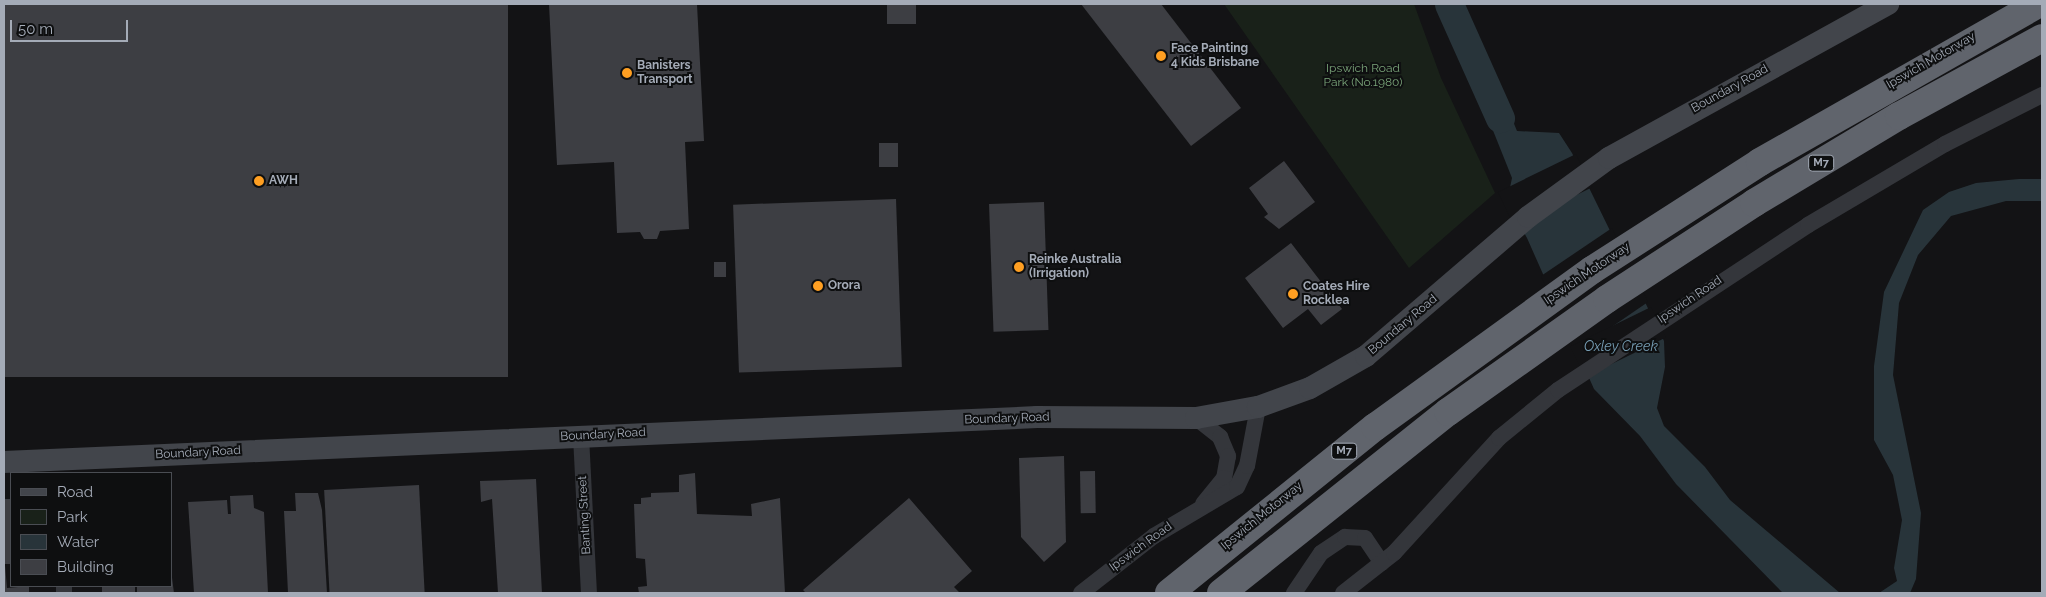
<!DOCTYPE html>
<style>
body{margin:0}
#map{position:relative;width:2046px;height:597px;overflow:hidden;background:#131315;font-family:Raleway,sans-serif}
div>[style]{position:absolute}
.green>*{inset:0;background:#192119}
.water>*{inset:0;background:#28343a}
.pier>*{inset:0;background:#131315;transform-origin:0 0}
.river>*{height:29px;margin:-14.5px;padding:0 14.5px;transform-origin:14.5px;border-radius:14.5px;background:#28343a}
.building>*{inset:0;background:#3d3e43;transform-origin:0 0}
.street>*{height:16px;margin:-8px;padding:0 8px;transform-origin:8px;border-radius:8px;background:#34363b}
.secondary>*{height:22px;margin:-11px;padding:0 11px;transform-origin:11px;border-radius:11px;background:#42454b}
.highway>*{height:28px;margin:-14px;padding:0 14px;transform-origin:14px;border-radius:14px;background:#60646c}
.dots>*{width:14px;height:14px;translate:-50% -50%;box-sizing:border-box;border:2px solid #0e0f10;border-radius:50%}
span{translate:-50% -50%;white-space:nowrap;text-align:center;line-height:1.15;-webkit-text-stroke:4px #0e0f10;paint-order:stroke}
.shield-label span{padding:1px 4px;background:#0e0f10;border:1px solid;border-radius:4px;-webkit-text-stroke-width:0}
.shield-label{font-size:11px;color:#a4abb7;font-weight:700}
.poi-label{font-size:12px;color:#a4abb7;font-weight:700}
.left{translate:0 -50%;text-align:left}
.street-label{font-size:12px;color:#a4abb7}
.park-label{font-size:12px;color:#7aa479}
.water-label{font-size:14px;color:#779eb5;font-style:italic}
.frame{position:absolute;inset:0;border:5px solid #a4abb7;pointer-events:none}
.legend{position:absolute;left:10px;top:472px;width:162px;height:115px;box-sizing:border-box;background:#0e0f10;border:1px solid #4a4d53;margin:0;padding:6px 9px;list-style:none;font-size:15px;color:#a4abb7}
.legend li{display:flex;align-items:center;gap:10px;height:25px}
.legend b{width:25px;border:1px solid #4a4d53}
.scale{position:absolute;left:10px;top:20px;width:118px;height:22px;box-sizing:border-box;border:2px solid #a4abb7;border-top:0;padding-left:6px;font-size:15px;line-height:18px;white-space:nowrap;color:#a4abb7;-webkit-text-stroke:4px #0e0f10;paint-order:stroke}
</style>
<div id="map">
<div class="green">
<div style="clip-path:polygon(1224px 4px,1414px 4px,1441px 78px,1495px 193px,1409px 268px)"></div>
</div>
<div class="water">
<div style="clip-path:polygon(1495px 77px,1517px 131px,1559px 133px,1572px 153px,1664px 341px,1665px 367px,1657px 408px,1664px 426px,1705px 467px,1730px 500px,1840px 593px,1783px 593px,1676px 484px,1640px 436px,1594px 389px,1527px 238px,1507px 202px,1512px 178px,1476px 88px)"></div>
<div style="clip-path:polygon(2019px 179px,2042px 179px,2042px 201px,2006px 201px,1951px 216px,1918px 255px,1899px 303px,1893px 375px,1921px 513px,1916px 579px,1910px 593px,1879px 593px,1897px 581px,1894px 568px,1902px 520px,1893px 475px,1874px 440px,1874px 366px,1884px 292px,1923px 210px,1949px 192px,1976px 183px)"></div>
</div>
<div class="pier">
<div style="left:1576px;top:154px;width:37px;height:87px;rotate:64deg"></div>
<div style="clip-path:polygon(1612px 228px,1648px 302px,1575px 352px,1541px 276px)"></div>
<div style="left:1651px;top:307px;width:34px;height:90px;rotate:64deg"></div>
</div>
<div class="river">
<div style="left:1449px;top:4px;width:125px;rotate:65.9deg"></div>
</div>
<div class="building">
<div style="left:4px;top:4px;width:504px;height:373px"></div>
<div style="clip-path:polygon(549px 4px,697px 4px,704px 141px,685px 142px,689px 229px,660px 231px,657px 239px,644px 239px,640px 232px,617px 233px,614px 162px,557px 165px)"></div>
<div style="left:887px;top:4px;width:29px;height:20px"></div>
<div style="clip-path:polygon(1081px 4px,1161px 4px,1241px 108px,1191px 146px)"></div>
<div style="left:879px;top:143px;width:19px;height:24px"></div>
<div style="clip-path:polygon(1284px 161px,1315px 202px,1279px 229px,1264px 217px,1268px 214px,1249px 188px)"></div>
<div style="left:896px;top:199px;width:168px;height:163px;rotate:88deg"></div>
<div style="left:1044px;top:202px;width:128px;height:55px;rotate:88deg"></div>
<div style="clip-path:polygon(1291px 243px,1342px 309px,1321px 325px,1308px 309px,1283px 328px,1245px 278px)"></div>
<div style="left:714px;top:262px;width:12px;height:15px"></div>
<div style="clip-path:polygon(1064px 456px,1066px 542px,1044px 562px,1021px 537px,1019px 458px)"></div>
<div style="left:1095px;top:471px;width:42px;height:15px;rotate:89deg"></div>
<div style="clip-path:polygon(695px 473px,697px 514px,752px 516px,751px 504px,780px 498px,785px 593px,639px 593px,638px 587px,647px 586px,645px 559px,636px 558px,634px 504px,641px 504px,641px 498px,651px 497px,651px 493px,679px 492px,679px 475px)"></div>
<div style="clip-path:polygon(536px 479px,542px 593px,498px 593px,492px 499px,481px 502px,480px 481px)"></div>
<div style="left:419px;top:485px;width:108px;height:95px;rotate:87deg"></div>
<div style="clip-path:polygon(295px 493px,318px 493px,322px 510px,327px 593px,288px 593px,284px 511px,296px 511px)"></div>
<div style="clip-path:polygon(253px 495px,254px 508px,264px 512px,268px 593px,194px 593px,188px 502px,227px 500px,228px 514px,231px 514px,230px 496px)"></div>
<div style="clip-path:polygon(909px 498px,972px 571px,954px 587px,959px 592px,806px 593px,803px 590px)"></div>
<div style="left:11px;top:499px;width:65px;height:7px;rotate:90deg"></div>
<div style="clip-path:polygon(5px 565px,7px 588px,29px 586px,29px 593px,4px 593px)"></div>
<div style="clip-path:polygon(171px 570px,174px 593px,137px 593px,137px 586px,171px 586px)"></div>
<div style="left:102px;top:586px;width:33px;height:7px"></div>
</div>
<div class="street">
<div style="left:1196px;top:418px;width:31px;rotate:38deg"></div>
<div style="left:1220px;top:437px;width:21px;rotate:67deg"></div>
<div style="left:1228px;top:456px;width:22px;rotate:100deg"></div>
<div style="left:1224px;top:478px;width:33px;rotate:129deg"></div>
<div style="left:581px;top:436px;width:157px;rotate:87.1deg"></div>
<div style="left:64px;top:586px;width:7px;rotate:90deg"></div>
<div style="left:1081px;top:593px;width:93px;rotate:-38deg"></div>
<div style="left:1154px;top:536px;width:96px;rotate:-30.6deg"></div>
<div style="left:1237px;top:487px;width:23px;rotate:-65deg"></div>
<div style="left:1247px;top:466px;width:60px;rotate:-79.4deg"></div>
<div style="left:1294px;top:593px;width:48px;rotate:-56deg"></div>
<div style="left:1321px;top:553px;width:29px;rotate:-34deg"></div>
<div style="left:1345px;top:537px;width:20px;rotate:3deg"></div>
<div style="left:1365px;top:538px;width:30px;rotate:56deg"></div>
<div style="left:1343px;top:593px;width:65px;rotate:-38.1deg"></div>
<div style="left:1394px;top:553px;width:156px;rotate:-47.6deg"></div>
<div style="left:1499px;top:438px;width:76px;rotate:-39.1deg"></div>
<div style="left:1558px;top:390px;width:300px;rotate:-33.4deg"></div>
<div style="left:1808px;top:225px;width:159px;rotate:-30.6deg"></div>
<div style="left:1945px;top:144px;width:109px;rotate:-26.8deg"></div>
</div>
<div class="secondary">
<div style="left:4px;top:462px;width:1034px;rotate:-2.49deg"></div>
<div style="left:1037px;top:417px;width:159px;rotate:0.4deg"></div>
<div style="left:1196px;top:418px;width:63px;rotate:-10.1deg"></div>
<div style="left:1258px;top:407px;width:55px;rotate:-20.1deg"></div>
<div style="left:1310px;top:388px;width:64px;rotate:-29.7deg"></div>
<div style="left:1366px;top:356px;width:213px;rotate:-40.6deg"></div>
<div style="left:1528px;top:217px;width:100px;rotate:-36.1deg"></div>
<div style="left:1609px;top:158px;width:319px;rotate:-28.9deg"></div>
</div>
<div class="highway">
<div style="left:1169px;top:593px;width:265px;rotate:-38.9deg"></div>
<div style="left:1375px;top:427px;width:268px;rotate:-35.9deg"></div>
<div style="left:1592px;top:270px;width:200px;rotate:-32.7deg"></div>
<div style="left:1760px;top:162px;width:320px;rotate:-29.6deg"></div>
<div style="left:1221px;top:593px;width:290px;rotate:-38.6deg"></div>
<div style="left:1448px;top:412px;width:195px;rotate:-35.4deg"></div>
<div style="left:1607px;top:299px;width:176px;rotate:-33.1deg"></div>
<div style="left:1754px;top:203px;width:169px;rotate:-31deg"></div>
<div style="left:1899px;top:116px;width:163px;rotate:-28.6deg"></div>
</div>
<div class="dots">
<div style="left:1161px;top:56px;background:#ff9f22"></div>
<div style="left:627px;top:73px;background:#ff9f22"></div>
<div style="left:259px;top:181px;background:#ff9f22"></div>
<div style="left:1019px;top:267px;background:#ff9f22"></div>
<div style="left:818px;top:286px;background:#ff9f22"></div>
<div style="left:1293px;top:294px;background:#ff9f22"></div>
</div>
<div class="shield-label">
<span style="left:1821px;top:163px">M7</span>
<span style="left:1344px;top:451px">M7</span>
</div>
<div class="poi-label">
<span class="left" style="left:1171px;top:56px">Face Painting<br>4 Kids Brisbane</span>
<span class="left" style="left:637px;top:73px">Banisters<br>Transport</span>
<span class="left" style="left:269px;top:181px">AWH</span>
<span class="left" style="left:1029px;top:267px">Reinke Australia<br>(Irrigation)</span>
<span class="left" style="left:828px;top:286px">Orora</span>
<span class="left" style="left:1303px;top:294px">Coates Hire<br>Rocklea</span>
</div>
<div class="street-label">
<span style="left:1931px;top:61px;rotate:-30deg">Ipswich Motorway</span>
<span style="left:1730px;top:89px;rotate:-29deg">Boundary Road</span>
<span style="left:1587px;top:274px;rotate:-34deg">Ipswich Motorway</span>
<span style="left:1690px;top:300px;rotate:-34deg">Ipswich Road</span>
<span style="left:1403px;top:325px;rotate:-40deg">Boundary Road</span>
<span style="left:1007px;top:419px;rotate:-2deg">Boundary Road</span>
<span style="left:603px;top:435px;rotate:-3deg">Boundary Road</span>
<span style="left:198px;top:453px;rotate:-3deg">Boundary Road</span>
<span style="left:585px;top:515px;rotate:-93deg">Banting Street</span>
<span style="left:1262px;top:516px;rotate:-39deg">Ipswich Motorway</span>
<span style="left:1141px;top:547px;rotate:-36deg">Ipswich Road</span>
</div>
<div class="park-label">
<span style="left:1363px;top:76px">Ipswich Road<br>Park (No.1980)</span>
</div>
<div class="water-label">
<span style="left:1621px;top:346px">Oxley Creek</span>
</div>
<div class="frame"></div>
<ul class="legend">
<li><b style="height:6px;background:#42454b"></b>Road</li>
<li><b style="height:14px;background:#192119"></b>Park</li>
<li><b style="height:14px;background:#28343a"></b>Water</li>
<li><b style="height:14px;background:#3d3e43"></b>Building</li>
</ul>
<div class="scale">50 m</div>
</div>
